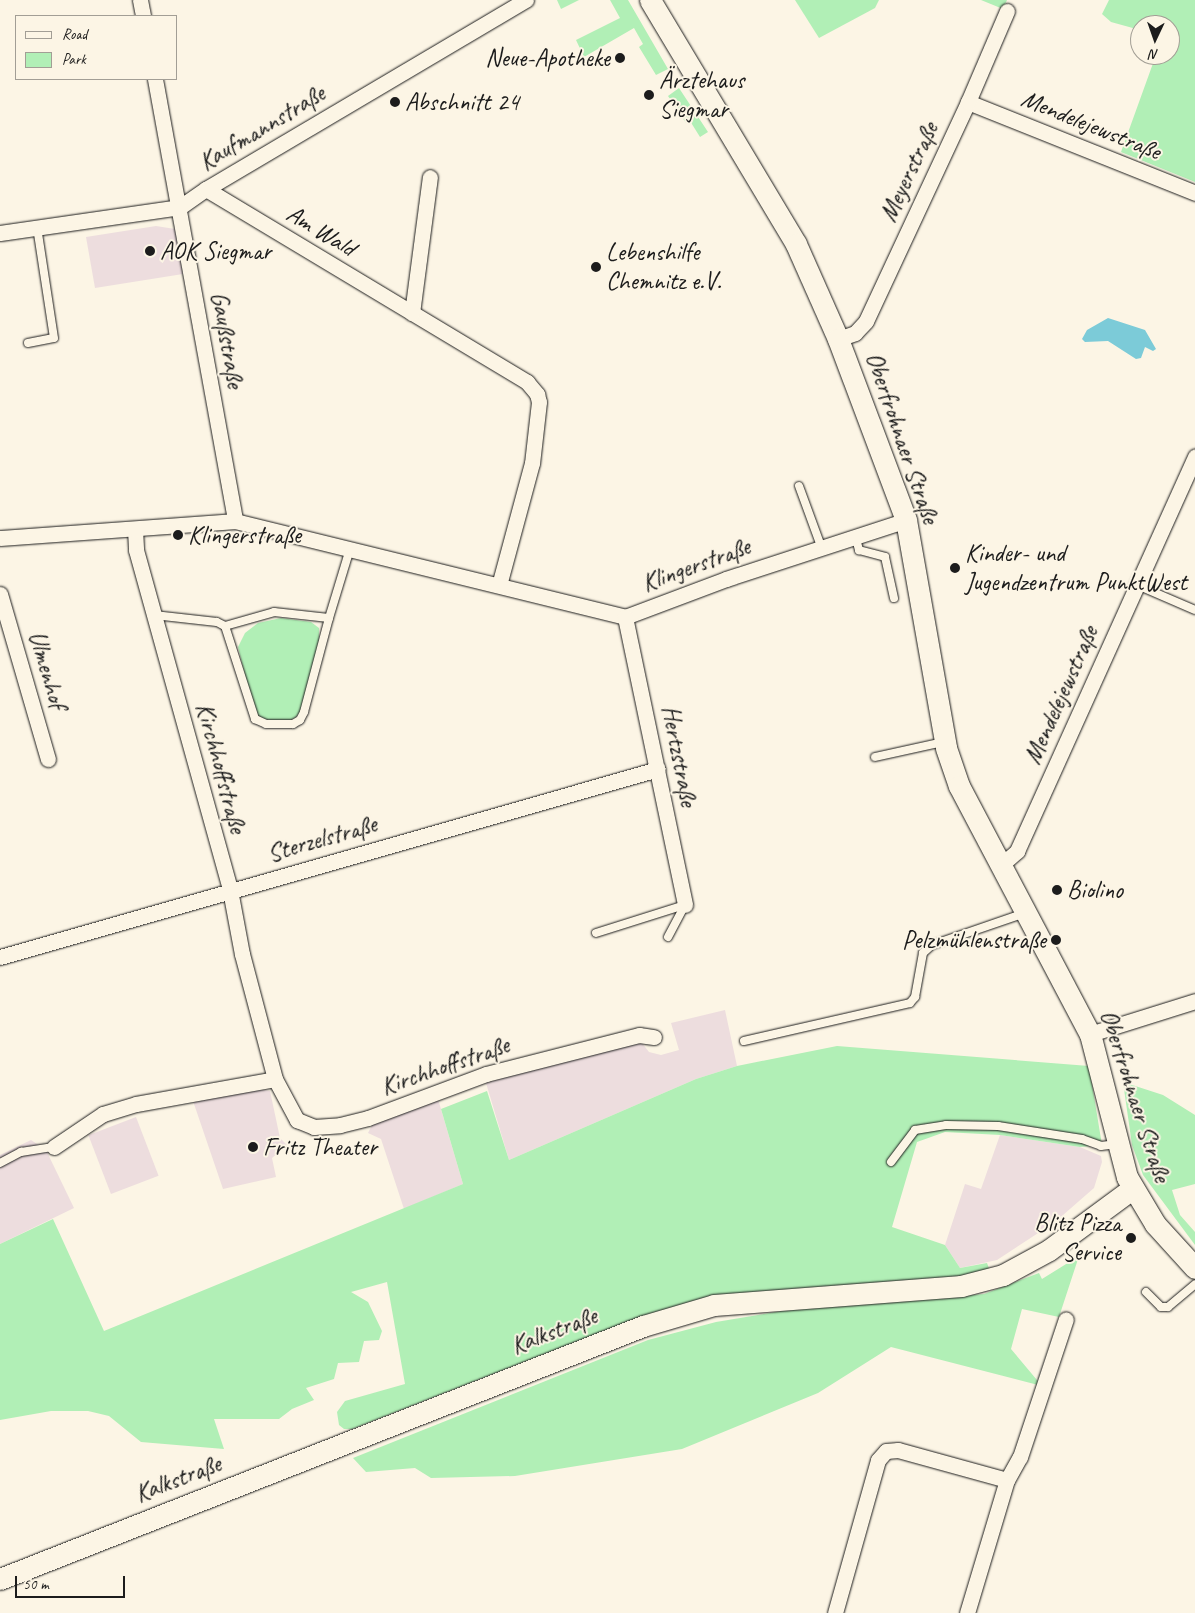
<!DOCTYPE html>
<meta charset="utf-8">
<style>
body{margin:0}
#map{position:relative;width:1195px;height:1613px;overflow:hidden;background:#fcf5e5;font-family:Caveat,sans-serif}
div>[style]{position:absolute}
.built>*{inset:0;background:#edddde;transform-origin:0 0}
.green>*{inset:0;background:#b1efb6}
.water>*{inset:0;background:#7ccbd8}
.roads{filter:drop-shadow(0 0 1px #1c1c1c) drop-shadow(0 0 1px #1c1c1c)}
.service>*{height:8px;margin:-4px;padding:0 4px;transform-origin:4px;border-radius:4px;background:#fcf5e5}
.minor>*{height:15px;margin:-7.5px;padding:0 7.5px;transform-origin:7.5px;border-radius:7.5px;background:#fcf5e5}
.secondary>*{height:21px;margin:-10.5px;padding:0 10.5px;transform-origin:10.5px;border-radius:10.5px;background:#fcf5e5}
.dots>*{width:14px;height:14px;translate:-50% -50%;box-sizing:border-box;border:2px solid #fcf5e5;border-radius:50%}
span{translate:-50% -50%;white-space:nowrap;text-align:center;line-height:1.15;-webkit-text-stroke:4px #fcf5e5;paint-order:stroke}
.poi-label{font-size:25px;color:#1c1c1c}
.right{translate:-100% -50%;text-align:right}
.left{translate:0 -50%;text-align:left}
.street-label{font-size:25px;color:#1c1c1c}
.legend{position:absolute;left:15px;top:15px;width:162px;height:65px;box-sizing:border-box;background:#fcf5e5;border:1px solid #a29e95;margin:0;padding:6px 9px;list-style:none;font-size:15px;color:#1c1c1c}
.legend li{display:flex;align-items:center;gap:10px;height:25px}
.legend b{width:25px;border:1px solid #a29e95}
.north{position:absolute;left:1130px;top:15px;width:50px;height:50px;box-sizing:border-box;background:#fcf5e5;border:1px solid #a29e95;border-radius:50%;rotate:183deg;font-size:14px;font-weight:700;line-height:20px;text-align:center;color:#1c1c1c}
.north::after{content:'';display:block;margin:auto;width:18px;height:22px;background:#1c1c1c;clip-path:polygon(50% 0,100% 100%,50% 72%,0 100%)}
.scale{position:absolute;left:15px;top:1576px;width:110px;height:22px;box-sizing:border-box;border:2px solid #1c1c1c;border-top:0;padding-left:6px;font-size:15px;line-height:18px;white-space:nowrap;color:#1c1c1c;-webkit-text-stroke:4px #fcf5e5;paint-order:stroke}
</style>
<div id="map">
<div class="built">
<div style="clip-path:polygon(156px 226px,175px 229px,183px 274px,95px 288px,86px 237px)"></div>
<div style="clip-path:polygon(725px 1010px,737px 1066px,696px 1079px,509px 1160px,486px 1083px,634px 1040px,642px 1043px,649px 1052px,661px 1055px,679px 1050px,671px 1023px)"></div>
<div style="clip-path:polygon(259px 1089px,270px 1091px,280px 1138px,287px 1145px,272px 1158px,276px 1177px,223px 1189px,193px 1101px)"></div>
<div style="clip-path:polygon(438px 1099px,463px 1184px,404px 1209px,381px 1139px,368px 1133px,373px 1123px)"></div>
<div style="left:136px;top:1117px;width:63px;height:51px;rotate:69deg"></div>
<div style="clip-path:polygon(1000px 1135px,1080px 1147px,1101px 1156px,1102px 1162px,1094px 1188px,1055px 1222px,997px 1260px,960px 1268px,945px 1245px,965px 1184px,981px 1189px)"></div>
<div style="clip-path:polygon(31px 1140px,46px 1150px,74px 1208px,0 1244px,0 1155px)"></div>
</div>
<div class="green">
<div style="clip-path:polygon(557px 0,579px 0,561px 9px)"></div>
<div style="clip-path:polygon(610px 0,628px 0,668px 69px,656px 75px,639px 47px,643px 44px,634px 28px,584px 57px,576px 40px,620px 18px)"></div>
<div style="clip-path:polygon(795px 0,879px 0,875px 8px,819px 38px)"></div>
<div style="clip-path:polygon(981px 0,1007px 0,1003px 9px)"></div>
<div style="clip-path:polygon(1109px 0,1195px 0,1195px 182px,1121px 152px,1156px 55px,1170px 55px,1170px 25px,1140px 25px,1140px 30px,1111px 22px,1102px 14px)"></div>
<div style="clip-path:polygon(679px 88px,708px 132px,700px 137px,690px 121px,686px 123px,668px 96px)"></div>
<div style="clip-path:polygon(281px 618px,311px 622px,319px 628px,319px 641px,301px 711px,295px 718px,285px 722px,263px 719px,254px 712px,238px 647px,245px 633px,258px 623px)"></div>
<div style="clip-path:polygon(837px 1046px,1089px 1066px,1102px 1145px,1080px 1147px,1000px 1135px,945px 1132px,917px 1142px,892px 1227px,945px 1245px,960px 1268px,987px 1263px,990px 1271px,979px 1274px,639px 1317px,352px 1429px,344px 1429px,339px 1425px,337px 1412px,345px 1401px,405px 1384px,387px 1282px,351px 1292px,368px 1302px,382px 1331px,379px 1340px,364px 1341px,359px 1362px,338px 1363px,334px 1379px,306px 1388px,314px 1400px,292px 1409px,279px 1419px,214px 1419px,224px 1449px,141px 1442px,109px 1416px,88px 1411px,51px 1411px,0 1420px,0 1244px,53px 1219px,104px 1331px,463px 1184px,441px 1109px,487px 1091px,509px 1160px,696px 1079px,737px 1066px)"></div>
<div style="clip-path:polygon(1123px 1082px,1163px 1095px,1195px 1115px,1195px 1184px,1172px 1190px,1180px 1215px,1195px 1232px,1195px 1245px,1143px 1175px,1132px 1145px)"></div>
<div style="clip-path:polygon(1079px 1256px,1059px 1317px,1022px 1309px,1011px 1349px,1042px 1386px,891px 1347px,818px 1393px,682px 1449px,515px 1476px,431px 1478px,415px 1468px,366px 1472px,353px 1458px,648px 1340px,716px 1322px,793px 1309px,984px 1294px,1039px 1273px,1042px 1279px)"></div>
</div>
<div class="water">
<div style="clip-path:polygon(1108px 318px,1145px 330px,1156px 349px,1153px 351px,1145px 347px,1141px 358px,1136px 359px,1108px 341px,1085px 342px,1082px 339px,1087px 330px)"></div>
</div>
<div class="roads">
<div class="service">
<div style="left:28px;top:343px;width:26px;rotate:-11deg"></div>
<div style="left:54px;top:338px;width:112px;rotate:-98.7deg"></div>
<div style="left:799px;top:486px;width:64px;rotate:69.9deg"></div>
<div style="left:855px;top:535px;width:16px;rotate:75deg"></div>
<div style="left:859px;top:550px;width:27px;rotate:15deg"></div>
<div style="left:885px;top:557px;width:42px;rotate:77.6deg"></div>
<div style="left:1137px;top:585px;width:63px;rotate:23.3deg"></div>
<div style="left:154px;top:615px;width:63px;rotate:6.3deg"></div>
<div style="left:217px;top:622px;width:9px;rotate:27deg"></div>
<div style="left:225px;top:626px;width:51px;rotate:-15.9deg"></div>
<div style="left:274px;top:612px;width:55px;rotate:6.2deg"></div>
<div style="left:329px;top:618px;width:72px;rotate:-73.1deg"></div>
<div style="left:225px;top:626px;width:98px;rotate:72.1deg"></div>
<div style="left:255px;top:719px;width:12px;rotate:24deg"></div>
<div style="left:266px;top:724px;width:27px"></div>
<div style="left:293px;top:724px;width:8px;rotate:-30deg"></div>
<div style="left:300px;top:720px;width:9px;rotate:-63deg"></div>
<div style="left:304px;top:712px;width:97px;rotate:-75.1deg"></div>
<div style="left:875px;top:757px;width:70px;rotate:-12.4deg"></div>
<div style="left:596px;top:933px;width:93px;rotate:-17.5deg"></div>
<div style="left:668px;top:937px;width:36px;rotate:-62deg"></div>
<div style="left:744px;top:1041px;width:170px;rotate:-12.9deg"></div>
<div style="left:910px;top:1003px;width:8px;rotate:-50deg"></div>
<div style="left:915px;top:997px;width:45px;rotate:-79.7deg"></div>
<div style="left:923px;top:953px;width:12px;rotate:-42deg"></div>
<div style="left:932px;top:945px;width:98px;rotate:-19deg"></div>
<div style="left:891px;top:1162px;width:40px;rotate:-53deg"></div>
<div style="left:915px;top:1130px;width:31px;rotate:-9deg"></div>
<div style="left:946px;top:1125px;width:52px;rotate:1.1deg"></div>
<div style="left:998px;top:1126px;width:85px;rotate:8.8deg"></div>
<div style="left:1082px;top:1139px;width:20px;rotate:20deg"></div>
<div style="left:1101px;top:1146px;width:16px;rotate:-7deg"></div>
<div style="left:0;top:1163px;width:24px;rotate:-28deg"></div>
<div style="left:21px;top:1152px;width:33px;rotate:-9deg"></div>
<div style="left:1146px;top:1292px;width:21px;rotate:45deg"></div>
<div style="left:1161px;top:1307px;width:7px"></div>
<div style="left:1168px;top:1307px;width:35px;rotate:-40deg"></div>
</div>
<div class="minor">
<div style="left:140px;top:0;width:16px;rotate:79deg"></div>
<div style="left:155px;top:79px;width:449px;rotate:79.7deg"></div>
<div style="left:968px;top:102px;width:245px;rotate:21.8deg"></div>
<div style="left:206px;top:189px;width:375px;rotate:31deg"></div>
<div style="left:527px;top:382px;width:16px;rotate:50deg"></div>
<div style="left:537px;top:394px;width:8px;rotate:76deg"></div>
<div style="left:539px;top:402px;width:61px;rotate:96.5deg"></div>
<div style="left:532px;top:463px;width:126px;rotate:105.1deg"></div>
<div style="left:0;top:233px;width:182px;rotate:-8.2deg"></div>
<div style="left:180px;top:207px;width:32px;rotate:-35deg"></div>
<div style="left:206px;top:189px;width:372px;rotate:-30.6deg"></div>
<div style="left:412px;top:313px;width:137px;rotate:-82.5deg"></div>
<div style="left:838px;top:339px;width:18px;rotate:-19deg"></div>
<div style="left:855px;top:333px;width:16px;rotate:-47deg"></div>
<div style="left:866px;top:321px;width:242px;rotate:-65deg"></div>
<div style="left:968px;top:102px;width:99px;rotate:-66.8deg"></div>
<div style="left:135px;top:529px;width:21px;rotate:87deg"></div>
<div style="left:136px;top:550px;width:353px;rotate:74.5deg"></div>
<div style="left:230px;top:890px;width:65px;rotate:79.4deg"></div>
<div style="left:242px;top:954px;width:129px;rotate:75.2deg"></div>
<div style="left:275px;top:1079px;width:47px;rotate:61.8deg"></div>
<div style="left:297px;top:1120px;width:18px;rotate:22deg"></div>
<div style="left:314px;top:1127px;width:26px;rotate:-4deg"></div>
<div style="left:340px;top:1125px;width:29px;rotate:-14deg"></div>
<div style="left:368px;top:1118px;width:126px;rotate:-20.4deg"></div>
<div style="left:486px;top:1074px;width:158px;rotate:-14.3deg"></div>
<div style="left:639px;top:1035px;width:15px;rotate:8deg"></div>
<div style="left:0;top:538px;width:236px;rotate:-4.1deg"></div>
<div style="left:235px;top:521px;width:402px;rotate:13.8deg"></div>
<div style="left:625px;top:617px;width:108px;rotate:-20.6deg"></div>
<div style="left:726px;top:579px;width:189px;rotate:-18.1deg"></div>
<div style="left:0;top:594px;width:172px;rotate:73.8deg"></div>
<div style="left:625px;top:617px;width:294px;rotate:78.2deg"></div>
<div style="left:1000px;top:866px;width:23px;rotate:-41deg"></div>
<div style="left:1017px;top:851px;width:433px;rotate:-65.7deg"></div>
<div style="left:0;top:957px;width:684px;rotate:-15.95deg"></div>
<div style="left:1090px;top:1034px;width:110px;rotate:-17.4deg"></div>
<div style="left:54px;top:1147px;width:59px;rotate:-34deg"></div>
<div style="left:103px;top:1114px;width:34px;rotate:-17deg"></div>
<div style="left:136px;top:1104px;width:141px;rotate:-10.2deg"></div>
<div style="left:835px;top:1613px;width:159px;rotate:-74.3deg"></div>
<div style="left:878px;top:1460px;width:12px;rotate:-48deg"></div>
<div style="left:886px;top:1451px;width:12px;rotate:-5deg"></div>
<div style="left:898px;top:1450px;width:113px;rotate:15.4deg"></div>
<div style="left:967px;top:1613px;width:139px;rotate:-73.3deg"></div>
<div style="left:1007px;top:1480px;width:26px;rotate:-61deg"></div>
<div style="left:1020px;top:1457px;width:145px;rotate:-71.6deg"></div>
</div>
<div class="secondary">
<div style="left:650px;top:0;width:284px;rotate:59.1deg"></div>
<div style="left:796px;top:244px;width:104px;rotate:66.1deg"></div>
<div style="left:838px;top:339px;width:193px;rotate:69.4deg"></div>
<div style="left:906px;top:520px;width:231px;rotate:80deg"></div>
<div style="left:946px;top:748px;width:40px;rotate:71.1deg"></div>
<div style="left:959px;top:786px;width:280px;rotate:62.2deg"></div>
<div style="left:1090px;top:1034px;width:148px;rotate:75.5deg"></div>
<div style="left:1127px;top:1177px;width:55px;rotate:59.2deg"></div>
<div style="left:1155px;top:1224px;width:59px;rotate:47.7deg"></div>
<div style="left:0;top:1579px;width:691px;rotate:-21.48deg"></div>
<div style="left:643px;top:1326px;width:74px;rotate:-16.5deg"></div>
<div style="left:714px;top:1305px;width:248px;rotate:-4.4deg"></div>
<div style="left:961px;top:1286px;width:43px;rotate:-14.7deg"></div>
<div style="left:1003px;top:1275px;width:52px;rotate:-28.5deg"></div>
<div style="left:1049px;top:1250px;width:104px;rotate:-36.4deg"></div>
</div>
</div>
<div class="dots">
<div style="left:620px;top:58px;background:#1c1c1c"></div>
<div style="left:649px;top:95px;background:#1c1c1c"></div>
<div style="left:395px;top:102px;background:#1c1c1c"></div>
<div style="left:150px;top:251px;background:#1c1c1c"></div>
<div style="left:596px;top:267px;background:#1c1c1c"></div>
<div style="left:178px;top:535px;background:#1c1c1c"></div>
<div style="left:955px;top:568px;background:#1c1c1c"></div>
<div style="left:1057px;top:890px;background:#1c1c1c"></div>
<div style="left:1056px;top:940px;background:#1c1c1c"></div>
<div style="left:253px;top:1147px;background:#1c1c1c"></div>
<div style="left:1131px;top:1238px;background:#1c1c1c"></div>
</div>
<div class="poi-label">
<span class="right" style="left:610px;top:58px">Neue-Apotheke</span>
<span class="left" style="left:659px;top:95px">Ärztehaus<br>Siegmar</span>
<span class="left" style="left:405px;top:102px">Abschnitt 24</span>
<span class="left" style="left:160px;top:251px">AOK Siegmar</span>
<span class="left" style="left:606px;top:267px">Lebenshilfe<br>Chemnitz e.V.</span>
<span class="left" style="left:188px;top:535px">Klingerstraße</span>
<span class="left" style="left:965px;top:568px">Kinder- und<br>Jugendzentrum PunktWest</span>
<span class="left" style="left:1067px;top:890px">Biolino</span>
<span class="right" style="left:1046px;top:940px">Pelzmühlenstraße</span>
<span class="left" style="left:263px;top:1147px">Fritz Theater</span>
<span class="right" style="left:1121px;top:1238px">Blitz Pizza<br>Service</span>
</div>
<div class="street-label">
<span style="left:1091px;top:125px;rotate:22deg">Mendelejewstraße</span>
<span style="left:262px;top:128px;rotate:-31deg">Kaufmannstraße</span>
<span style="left:909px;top:172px;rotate:-65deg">Meyerstraße</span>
<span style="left:321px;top:231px;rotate:31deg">Am Wald</span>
<span style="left:227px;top:340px;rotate:80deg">Gaußstraße</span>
<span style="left:902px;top:438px;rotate:71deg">Oberfrohnaer Straße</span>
<span style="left:696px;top:565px;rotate:-20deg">Klingerstraße</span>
<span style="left:47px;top:670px;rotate:74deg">Ulmenhof</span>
<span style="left:1061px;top:695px;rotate:-66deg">Mendelejewstraße</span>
<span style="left:679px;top:756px;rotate:79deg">Hertzstraße</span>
<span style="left:221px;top:768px;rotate:75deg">Kirchhoffstraße</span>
<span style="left:322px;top:839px;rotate:-16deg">Sterzelstraße</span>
<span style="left:445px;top:1066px;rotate:-19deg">Kirchhoffstraße</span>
<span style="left:1135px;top:1096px;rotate:72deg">Oberfrohnaer Straße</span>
<span style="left:554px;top:1331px;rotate:-21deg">Kalkstraße</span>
<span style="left:178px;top:1479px;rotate:-21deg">Kalkstraße</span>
</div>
<ul class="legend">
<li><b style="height:6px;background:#fcf5e5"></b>Road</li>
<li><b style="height:14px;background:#b1efb6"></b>Park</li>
</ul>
<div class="north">N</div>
<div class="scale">50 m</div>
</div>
